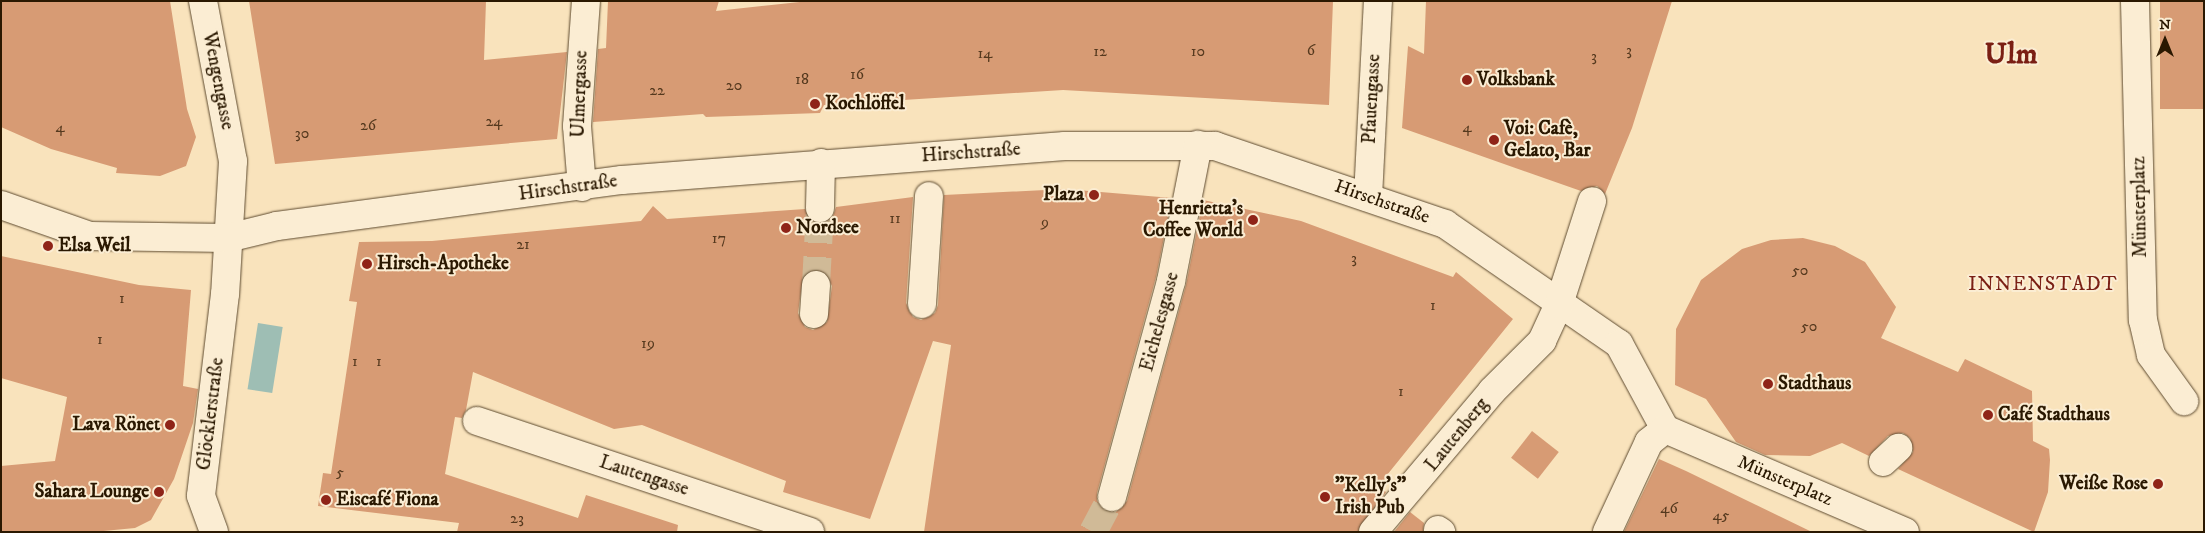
<!DOCTYPE html>
<meta charset="utf-8">
<style>
body{margin:0}
#map{position:relative;width:2205px;height:533px;overflow:hidden;background:#f9e3bc;font-family:"IM FELL DW Pica",serif}
div>[style]{position:absolute}
.water>*{inset:0;background:#9ebeb4;transform-origin:0 0}
.building>*{inset:0;background:#d79b74;transform-origin:0 0}
.pedestrian-tunnel>*{height:28px;margin-top:-14px;transform-origin:0;background:repeating-linear-gradient(90deg,#d0ba97 0 28px,transparent 0 42px)}
.roads{filter:drop-shadow(0 0 1px #5e4b30) drop-shadow(0 0 1px #5e4b30)}
.pedestrian>*{height:28px;margin:-14px;padding:0 14px;transform-origin:14px;border-radius:14px;background:#fbedd3}
.minor>*{height:28px;margin:-14px;padding:0 14px;transform-origin:14px;border-radius:14px;background:#fbedd3}
.dots>*{width:14px;height:14px;translate:-50% -50%;box-sizing:border-box;border:2px solid #fbedd3;border-radius:50%}
span{translate:-50% -50%;white-space:nowrap;text-align:center;line-height:1.15;-webkit-text-stroke:4px #fbedd3;paint-order:stroke}
.number-label{font-size:16px;color:#55391e}
.number-label span{-webkit-text-stroke-width:0}
.poi-label{font-size:19px;color:#2a1801;font-weight:700}
.left{translate:0 -50%;text-align:left}
.right{translate:-100% -50%;text-align:right}
.street-label{font-size:19px;color:#2a1801}
.neighbourhood-label{font-size:20px;color:#7a1f14;letter-spacing:1px}
.town-label{font-size:29px;color:#7a1f14;font-weight:700}
.frame{position:absolute;inset:0;border:2px solid #2a1801;pointer-events:none}
.north{position:absolute;left:2140px;top:15px;width:50px;height:50px;-webkit-text-stroke:4px #fbedd3;paint-order:stroke;rotate:0deg;font-size:14px;font-weight:700;line-height:20px;text-align:center;color:#2a1801}
.north::after{content:'';display:block;margin:auto;width:18px;height:22px;background:#2a1801;clip-path:polygon(50% 0,100% 100%,50% 72%,0 100%)}
</style>
<div id="map">
<div class="water">
<div style="left:258px;top:323px;width:25px;height:67px;rotate:9deg"></div>
</div>
<div class="building">
<div style="clip-path:polygon(1px 1px,170px 1px,187px 109px,196px 137px,186px 166px,160px 176px,116px 173px,117px 168px,51px 149px,1px 127px)"></div>
<div style="clip-path:polygon(249px 1px,486px 1px,484px 60px,567px 52px,557px 139px,275px 164px)"></div>
<div style="clip-path:polygon(608px 1px,719px 1px,716px 11px,809px 1px,1333px 1px,1329px 105px,1063px 90px,824px 105px,820px 113px,706px 117px,703px 114px,593px 122px,598px 49px,606px 48px)"></div>
<div style="clip-path:polygon(1426px 1px,1672px 1px,1632px 128px,1605px 194px,1597px 186px,1581px 191px,1402px 128px,1408px 46px,1424px 54px)"></div>
<div style="left:2160px;top:1px;width:44px;height:108px"></div>
<div style="clip-path:polygon(evenodd,1065px 189px,1172px 198px,1156px 277px,1097px 493px,1097px 501px,1107px 512px,1116px 512px,1127px 501px,1186px 285px,1203px 200px,1301px 221px,1453px 277px,1456px 272px,1513px 319px,1387px 475px,1380px 488px,1386px 492px,1358px 532px,924px 532px,951px 345px,933px 341px,870px 519px,783px 492px,786px 481px,642px 425px,614px 429px,473px 372px,466px 410px,462px 418px,455px 417px,445px 474px,578px 518px,586px 495px,678px 525px,677px 532px,457px 532px,459px 523px,318px 506px,323px 473px,331px 474px,357px 302px,349px 301px,359px 242px,432px 241px,641px 221px,653px 206px,667px 219px,805px 209px,812px 221px,820px 224px,833px 216px,836px 207px,913px 197px,906px 303px,913px 317px,921px 320px,935px 313px,938px 305px,944px 195px,1065px 189px,817px 269px,825px 272px,832px 286px,827px 322px,813px 330px,805px 327px,798px 313px,803px 277px,817px 269px)"></div>
<div style="clip-path:polygon(1803px 238px,1835px 246px,1865px 262px,1896px 307px,1881px 338px,1958px 372px,1965px 359px,2032px 391px,2033px 441px,2049px 449px,2050px 460px,2048px 492px,2034px 532px,1898px 469px,1913px 452px,1910px 438px,1903px 433px,1888px 436px,1869px 456px,1842px 443px,1810px 456px,1765px 455px,1736px 442px,1706px 399px,1675px 385px,1676px 329px,1701px 280px,1742px 249px,1771px 240px)"></div>
<div style="clip-path:polygon(1px 256px,139px 285px,191px 290px,183px 386px,198px 389px,193px 423px,174px 479px,151px 520px,135px 528px,93px 532px,1px 532px,1px 466px,55px 461px,67px 397px,1px 378px)"></div>
<div style="left:1532px;top:431px;width:34px;height:34px;rotate:38deg"></div>
<div style="clip-path:polygon(1659px 459px,1686px 471px,1812px 532px,1624px 532px)"></div>
<div style="clip-path:polygon(1410px 512px,1424px 523px,1423px 532px,1394px 532px)"></div>
</div>
<div class="pedestrian-tunnel">
<div style="left:816px;top:285px;width:77px;rotate:-87deg"></div>
<div style="left:1093px;top:532px;width:40px;rotate:-62deg"></div>
</div>
<div class="roads">
<div class="pedestrian">
<div style="left:203px;top:1px;width:163px;rotate:79.4deg"></div>
<div style="left:233px;top:161px;width:133px;rotate:93.4deg"></div>
<div style="left:225px;top:294px;width:203px;rotate:96.8deg"></div>
<div style="left:201px;top:496px;width:38px;rotate:70deg"></div>
<div style="left:2135px;top:1px;width:319px;rotate:88.6deg"></div>
<div style="left:2143px;top:320px;width:36px;rotate:77deg"></div>
<div style="left:2151px;top:355px;width:57px;rotate:54.3deg"></div>
<div style="left:582px;top:187px;width:61px;rotate:-94.7deg"></div>
<div style="left:577px;top:126px;width:125px;rotate:-85.9deg"></div>
<div style="left:1368px;top:197px;width:196px;rotate:-87.1deg"></div>
<div style="left:1px;top:205px;width:94px;rotate:19.2deg"></div>
<div style="left:90px;top:236px;width:138px;rotate:0.8deg"></div>
<div style="left:228px;top:238px;width:50px;rotate:-13.8deg"></div>
<div style="left:277px;top:226px;width:348px;rotate:-7.6deg"></div>
<div style="left:622px;top:180px;width:444px;rotate:-4.4deg"></div>
<div style="left:1065px;top:146px;width:150px"></div>
<div style="left:1215px;top:146px;width:243px;rotate:18.7deg"></div>
<div style="left:1445px;top:224px;width:211px;rotate:34.6deg"></div>
<div style="left:1619px;top:344px;width:97px;rotate:61.6deg"></div>
<div style="left:1665px;top:429px;width:261px;rotate:23.2deg"></div>
<div style="left:820px;top:208px;width:45px;rotate:-88.7deg"></div>
<div style="left:922px;top:304px;width:108px;rotate:-86.3deg"></div>
<div style="left:814px;top:314px;width:29px;rotate:-86deg"></div>
<div style="left:1883px;top:462px;width:21px;rotate:-43deg"></div>
<div style="left:1112px;top:497px;width:224px;rotate:-74.7deg"></div>
<div style="left:1171px;top:281px;width:139px;rotate:-78.8deg"></div>
<div style="left:1438px;top:530px;width:4px;rotate:34deg"></div>
<div style="left:1373px;top:532px;width:185px;rotate:-49.8deg"></div>
<div style="left:1492px;top:391px;width:71px;rotate:-45deg"></div>
<div style="left:1542px;top:341px;width:41px;rotate:-65.3deg"></div>
<div style="left:1559px;top:304px;width:108px;rotate:-72.2deg"></div>
<div style="left:1607px;top:532px;width:99px;rotate:-65deg"></div>
<div style="left:1649px;top:442px;width:21px;rotate:-39deg"></div>
</div>
<div class="minor">
<div style="left:477px;top:421px;width:351px;rotate:18.4deg"></div>
</div>
</div>
<div class="dots">
<div style="left:1467px;top:80px;background:#8f2418"></div>
<div style="left:815px;top:104px;background:#8f2418"></div>
<div style="left:1494px;top:140px;background:#8f2418"></div>
<div style="left:1094px;top:195px;background:#8f2418"></div>
<div style="left:1253px;top:220px;background:#8f2418"></div>
<div style="left:786px;top:228px;background:#8f2418"></div>
<div style="left:48px;top:246px;background:#8f2418"></div>
<div style="left:367px;top:264px;background:#8f2418"></div>
<div style="left:1768px;top:384px;background:#8f2418"></div>
<div style="left:1988px;top:415px;background:#8f2418"></div>
<div style="left:170px;top:425px;background:#8f2418"></div>
<div style="left:2158px;top:484px;background:#8f2418"></div>
<div style="left:159px;top:492px;background:#8f2418"></div>
<div style="left:1325px;top:497px;background:#8f2418"></div>
<div style="left:326px;top:500px;background:#8f2418"></div>
</div>
<div class="number-label">
<span style="left:1311px;top:50px">6</span>
<span style="left:1629px;top:50px">3</span>
<span style="left:1100px;top:51px">12</span>
<span style="left:1198px;top:51px">10</span>
<span style="left:985px;top:53px">14</span>
<span style="left:1594px;top:56px">3</span>
<span style="left:857px;top:74px">16</span>
<span style="left:802px;top:79px">18</span>
<span style="left:734px;top:85px">20</span>
<span style="left:657px;top:90px">22</span>
<span style="left:494px;top:121px">24</span>
<span style="left:368px;top:125px">26</span>
<span style="left:60px;top:127px">4</span>
<span style="left:1467px;top:127px">4</span>
<span style="left:302px;top:133px">30</span>
<span style="left:895px;top:218px">11</span>
<span style="left:1045px;top:222px">9</span>
<span style="left:719px;top:238px">17</span>
<span style="left:523px;top:244px">21</span>
<span style="left:1354px;top:258px">3</span>
<span style="left:1800px;top:270px">50</span>
<span style="left:122px;top:298px">1</span>
<span style="left:1433px;top:305px">1</span>
<span style="left:1809px;top:326px">50</span>
<span style="left:100px;top:339px">1</span>
<span style="left:648px;top:343px">19</span>
<span style="left:355px;top:361px">1</span>
<span style="left:379px;top:361px">1</span>
<span style="left:1401px;top:391px">1</span>
<span style="left:340px;top:472px">5</span>
<span style="left:1669px;top:508px">46</span>
<span style="left:1721px;top:515px">45</span>
<span style="left:517px;top:518px">23</span>
</div>
<div class="poi-label">
<span class="left" style="left:1477px;top:80px">Volksbank</span>
<span class="left" style="left:825px;top:104px">Kochlöffel</span>
<span class="left" style="left:1504px;top:140px">Voi: Cafè,<br>Gelato, Bar</span>
<span class="right" style="left:1084px;top:195px">Plaza</span>
<span class="right" style="left:1243px;top:220px">Henrietta's<br>Coffee World</span>
<span class="left" style="left:796px;top:228px">Nordsee</span>
<span class="left" style="left:58px;top:246px">Elsa Weil</span>
<span class="left" style="left:377px;top:264px">Hirsch-Apotheke</span>
<span class="left" style="left:1778px;top:384px">Stadthaus</span>
<span class="left" style="left:1998px;top:415px">Café Stadthaus</span>
<span class="right" style="left:160px;top:425px">Lava Rönet</span>
<span class="right" style="left:2148px;top:484px">Weiße Rose</span>
<span class="left" style="left:1335px;top:497px">"Kelly's"<br>Irish Pub</span>
<span class="right" style="left:149px;top:492px">Sahara Lounge</span>
<span class="left" style="left:336px;top:500px">Eiscafé Fiona</span>
</div>
<div class="street-label">
<span style="left:218px;top:81px;rotate:79deg">Wengengasse</span>
<span style="left:580px;top:94px;rotate:-88deg">Ulmergasse</span>
<span style="left:1372px;top:99px;rotate:-87deg">Pfauengasse</span>
<span style="left:971px;top:153px;rotate:-4deg">Hirschstraße</span>
<span style="left:568px;top:188px;rotate:-8deg">Hirschstraße</span>
<span style="left:1382px;top:202px;rotate:19deg">Hirschstraße</span>
<span style="left:2140px;top:207px;rotate:-91deg">Münsterplatz</span>
<span style="left:1160px;top:322px;rotate:-75deg">Eichelesgasse</span>
<span style="left:211px;top:414px;rotate:-83deg">Glöcklerstraße</span>
<span style="left:1457px;top:435px;rotate:-51deg">Lautenberg</span>
<span style="left:644px;top:476px;rotate:18deg">Lautengasse</span>
<span style="left:1785px;top:481px;rotate:23deg">Münsterplatz</span>
</div>
<div class="neighbourhood-label">
<span style="left:2043px;top:284px">INNENSTADT</span>
</div>
<div class="town-label">
<span style="left:2011px;top:56px">Ulm</span>
</div>
<div class="frame"></div>
<div class="north">N</div>
</div>
